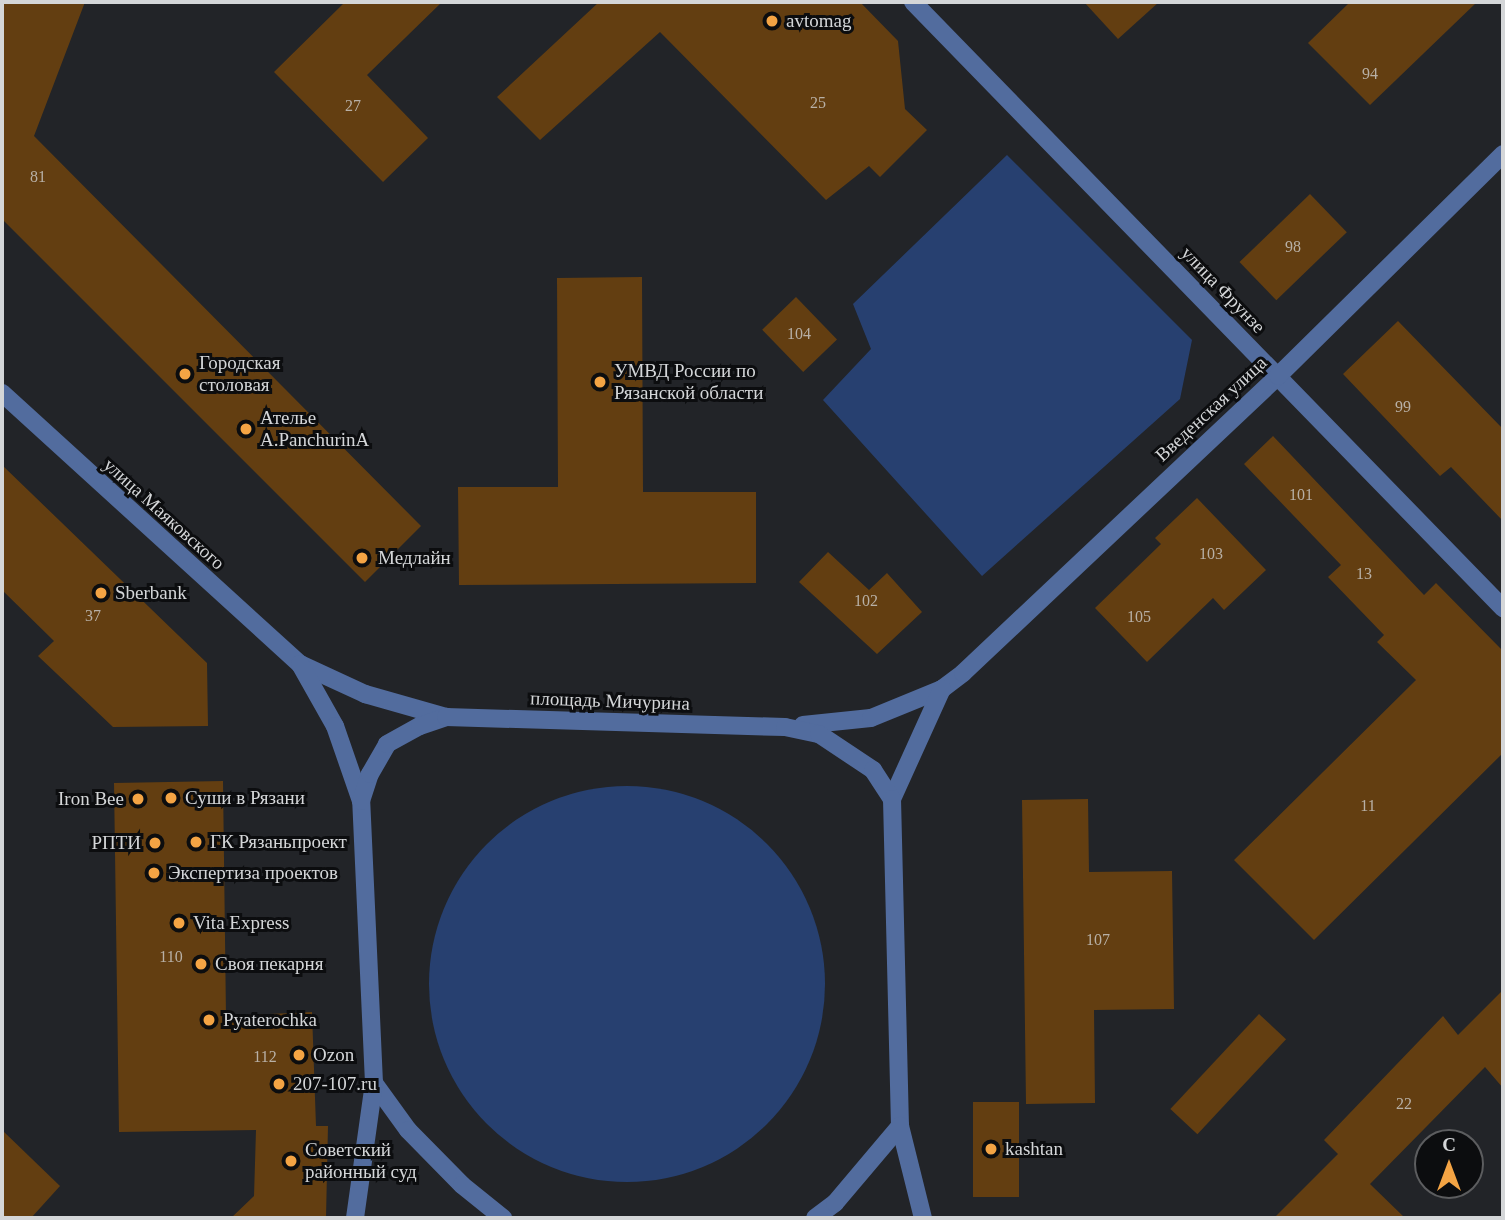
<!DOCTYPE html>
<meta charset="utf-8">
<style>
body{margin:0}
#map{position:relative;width:1505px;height:1220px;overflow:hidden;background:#222428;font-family:Georgia,serif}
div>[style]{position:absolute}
.green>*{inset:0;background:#274070}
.round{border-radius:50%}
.building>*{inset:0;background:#633e11;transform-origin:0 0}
.minor>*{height:18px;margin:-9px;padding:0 9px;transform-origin:9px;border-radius:9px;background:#526c9e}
.dots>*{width:19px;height:19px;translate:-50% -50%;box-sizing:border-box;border:4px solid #0c0d0f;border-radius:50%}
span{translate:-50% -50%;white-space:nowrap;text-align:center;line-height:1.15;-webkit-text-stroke:6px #0c0d0f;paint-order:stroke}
.number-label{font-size:16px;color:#b8b0a6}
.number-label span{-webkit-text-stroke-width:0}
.poi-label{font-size:19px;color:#d4d6d8}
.left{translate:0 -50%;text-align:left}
.right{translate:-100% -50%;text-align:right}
.street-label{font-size:19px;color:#d4d6d8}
.frame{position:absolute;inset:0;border:4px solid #d4d6d8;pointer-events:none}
.north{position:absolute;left:1414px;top:1129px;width:70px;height:70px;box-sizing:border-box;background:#0c0d0f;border:2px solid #5c5d5f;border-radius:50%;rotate:0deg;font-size:19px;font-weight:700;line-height:28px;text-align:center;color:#d4d6d8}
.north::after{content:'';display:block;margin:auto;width:24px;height:32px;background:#f4a444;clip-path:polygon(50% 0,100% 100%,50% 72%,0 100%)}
</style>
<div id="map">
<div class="green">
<div style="clip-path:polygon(1007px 155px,1192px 340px,1180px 399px,982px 576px,823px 400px,871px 349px,853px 304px)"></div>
<div class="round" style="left:429px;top:786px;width:396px;height:396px"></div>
</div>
<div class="building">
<div style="clip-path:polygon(2px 2px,85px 2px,34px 136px,421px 526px,365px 582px,2px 219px)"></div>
<div style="clip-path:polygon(345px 2px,442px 2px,367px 75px,428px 138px,383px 182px,274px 72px)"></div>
<div style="clip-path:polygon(599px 2px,860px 2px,898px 41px,905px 109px,927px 130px,880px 177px,869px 166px,826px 200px,660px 32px,540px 140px,497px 97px)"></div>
<div style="clip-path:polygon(1084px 2px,1159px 2px,1118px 39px)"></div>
<div style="clip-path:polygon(1350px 2px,1477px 2px,1370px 105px,1308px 43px)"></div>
<div style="left:1310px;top:194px;width:53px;height:98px;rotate:46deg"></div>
<div style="clip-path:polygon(642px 277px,643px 492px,756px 492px,756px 583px,459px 585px,458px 487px,558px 487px,557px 278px)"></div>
<div style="left:796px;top:297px;width:59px;height:47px;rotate:46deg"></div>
<div style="clip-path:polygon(1398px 321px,1503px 429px,1503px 521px,1451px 467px,1440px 476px,1343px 374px)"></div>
<div style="clip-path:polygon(1273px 436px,1424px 595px,1436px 583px,1503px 651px,1503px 753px,1314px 940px,1234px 860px,1416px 680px,1377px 642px,1384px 635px,1328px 577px,1341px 565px,1244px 464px)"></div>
<div style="clip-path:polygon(2px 465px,207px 663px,208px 726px,113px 727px,38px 656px,54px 641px,2px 590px)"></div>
<div style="clip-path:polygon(1197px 498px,1266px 570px,1224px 610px,1213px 598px,1147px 662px,1095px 608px,1161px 544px,1155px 538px)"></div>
<div style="clip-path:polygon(828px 552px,869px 590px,887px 573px,922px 612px,877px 654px,799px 582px)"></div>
<div style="clip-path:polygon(223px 781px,226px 1016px,312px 1012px,316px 1126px,328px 1126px,326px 1218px,231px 1218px,254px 1196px,256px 1130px,119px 1132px,114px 783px)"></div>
<div style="clip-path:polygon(1088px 799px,1089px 872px,1172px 871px,1174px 1009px,1094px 1010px,1095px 1103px,1026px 1104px,1022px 800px)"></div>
<div style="clip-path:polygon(1503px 990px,1503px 1088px,1485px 1067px,1370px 1184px,1405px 1218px,1274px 1218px,1338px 1154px,1324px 1140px,1443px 1016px,1458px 1035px)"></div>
<div style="left:1259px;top:1014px;width:37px;height:130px;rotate:43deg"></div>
<div style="left:973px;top:1102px;width:46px;height:95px"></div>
<div style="clip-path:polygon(2px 1130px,60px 1186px,31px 1218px,2px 1218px)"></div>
</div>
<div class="minor">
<div style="left:913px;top:2px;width:846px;rotate:45.77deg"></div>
<div style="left:2px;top:393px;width:403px;rotate:42.3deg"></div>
<div style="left:300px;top:664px;width:72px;rotate:24.8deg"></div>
<div style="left:365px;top:694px;width:84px;rotate:15.9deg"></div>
<div style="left:300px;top:664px;width:71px;rotate:60.6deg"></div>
<div style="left:335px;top:726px;width:79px;rotate:70.9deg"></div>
<div style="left:803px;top:725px;width:68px;rotate:-5.9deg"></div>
<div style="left:871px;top:718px;width:77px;rotate:-22.2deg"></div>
<div style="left:942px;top:689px;width:26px;rotate:-37deg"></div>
<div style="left:963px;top:673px;width:433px;rotate:-43.3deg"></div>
<div style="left:1278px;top:376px;width:316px;rotate:-44.6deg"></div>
<div style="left:892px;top:799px;width:121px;rotate:-65.6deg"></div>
<div style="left:374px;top:1083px;width:58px;rotate:54.1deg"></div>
<div style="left:408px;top:1130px;width:77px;rotate:45.5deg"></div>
<div style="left:462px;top:1185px;width:53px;rotate:38.8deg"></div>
<div style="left:355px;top:1218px;width:136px;rotate:-82deg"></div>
<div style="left:374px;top:1083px;width:282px;rotate:-92.6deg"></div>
<div style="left:361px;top:801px;width:28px;rotate:-72deg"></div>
<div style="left:370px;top:774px;width:34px;rotate:-60deg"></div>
<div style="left:387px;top:744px;width:38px;rotate:-29deg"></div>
<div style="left:420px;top:726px;width:28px;rotate:-19deg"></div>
<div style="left:446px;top:717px;width:339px;rotate:1.7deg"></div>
<div style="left:785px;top:727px;width:35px;rotate:12deg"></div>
<div style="left:819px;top:734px;width:65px;rotate:33.7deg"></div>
<div style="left:873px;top:770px;width:35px;rotate:57deg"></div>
<div style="left:892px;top:799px;width:327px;rotate:88.6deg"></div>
<div style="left:900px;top:1126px;width:95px;rotate:76deg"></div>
<div style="left:815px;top:1218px;width:25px;rotate:-37deg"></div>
<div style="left:835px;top:1203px;width:101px;rotate:-49.8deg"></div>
</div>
<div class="dots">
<div style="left:772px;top:21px;background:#f4a444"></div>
<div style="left:185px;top:374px;background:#f4a444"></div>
<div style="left:600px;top:382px;background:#f4a444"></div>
<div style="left:246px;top:429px;background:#f4a444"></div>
<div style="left:362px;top:558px;background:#f4a444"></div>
<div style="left:101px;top:593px;background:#f4a444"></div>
<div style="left:171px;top:798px;background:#f4a444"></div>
<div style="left:138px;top:799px;background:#f4a444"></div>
<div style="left:196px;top:842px;background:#f4a444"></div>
<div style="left:155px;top:843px;background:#f4a444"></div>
<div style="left:154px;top:873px;background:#f4a444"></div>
<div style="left:179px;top:923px;background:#f4a444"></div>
<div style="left:201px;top:964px;background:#f4a444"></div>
<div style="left:209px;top:1020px;background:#f4a444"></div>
<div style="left:299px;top:1055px;background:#f4a444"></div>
<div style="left:279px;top:1084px;background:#f4a444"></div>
<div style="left:991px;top:1149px;background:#f4a444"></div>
<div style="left:291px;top:1161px;background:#f4a444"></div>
</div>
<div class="number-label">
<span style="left:1370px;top:74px">94</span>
<span style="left:818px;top:103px">25</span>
<span style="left:353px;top:106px">27</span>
<span style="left:38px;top:177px">81</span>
<span style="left:1293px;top:247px">98</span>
<span style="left:799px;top:334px">104</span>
<span style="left:1403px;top:407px">99</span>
<span style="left:1301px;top:495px">101</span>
<span style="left:1211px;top:554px">103</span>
<span style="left:1364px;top:574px">13</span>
<span style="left:866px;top:601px">102</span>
<span style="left:93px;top:616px">37</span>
<span style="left:1139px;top:617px">105</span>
<span style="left:1368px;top:806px">11</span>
<span style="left:1098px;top:940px">107</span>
<span style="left:171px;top:957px">110</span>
<span style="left:265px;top:1057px">112</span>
<span style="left:1404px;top:1104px">22</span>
</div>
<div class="poi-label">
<span class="left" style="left:786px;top:21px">avtomag</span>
<span class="left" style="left:199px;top:374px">Городская<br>столовая</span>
<span class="left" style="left:614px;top:382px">УМВД России по<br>Рязанской области</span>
<span class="left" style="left:260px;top:429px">Ателье<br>A.PanchurinA</span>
<span class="left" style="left:378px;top:558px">Медлайн</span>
<span class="left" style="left:115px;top:593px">Sberbank</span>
<span class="left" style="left:185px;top:798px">Суши в Рязани</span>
<span class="right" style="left:124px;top:799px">Iron Bee</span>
<span class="left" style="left:210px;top:842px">ГК Рязаньпроект</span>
<span class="right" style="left:141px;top:843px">РПТИ</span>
<span class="left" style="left:168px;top:873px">Экспертиза проектов</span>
<span class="left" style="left:193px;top:923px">Vita Express</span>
<span class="left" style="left:215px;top:964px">Своя пекарня</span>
<span class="left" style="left:223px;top:1020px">Pyaterochka</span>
<span class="left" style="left:313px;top:1055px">Ozon</span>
<span class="left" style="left:293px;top:1084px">207-107.ru</span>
<span class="left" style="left:1005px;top:1149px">kashtan</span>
<span class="left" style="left:305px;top:1161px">Советский<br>районный суд</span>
</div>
<div class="street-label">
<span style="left:1223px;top:290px;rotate:46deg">улица Фрунзе</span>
<span style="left:1211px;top:409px;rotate:-43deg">Введенская улица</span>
<span style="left:164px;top:514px;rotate:42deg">улица Маяковского</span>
<span style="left:610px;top:701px;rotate:2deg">площадь Мичурина</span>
</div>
<div class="frame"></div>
<div class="north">С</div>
</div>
